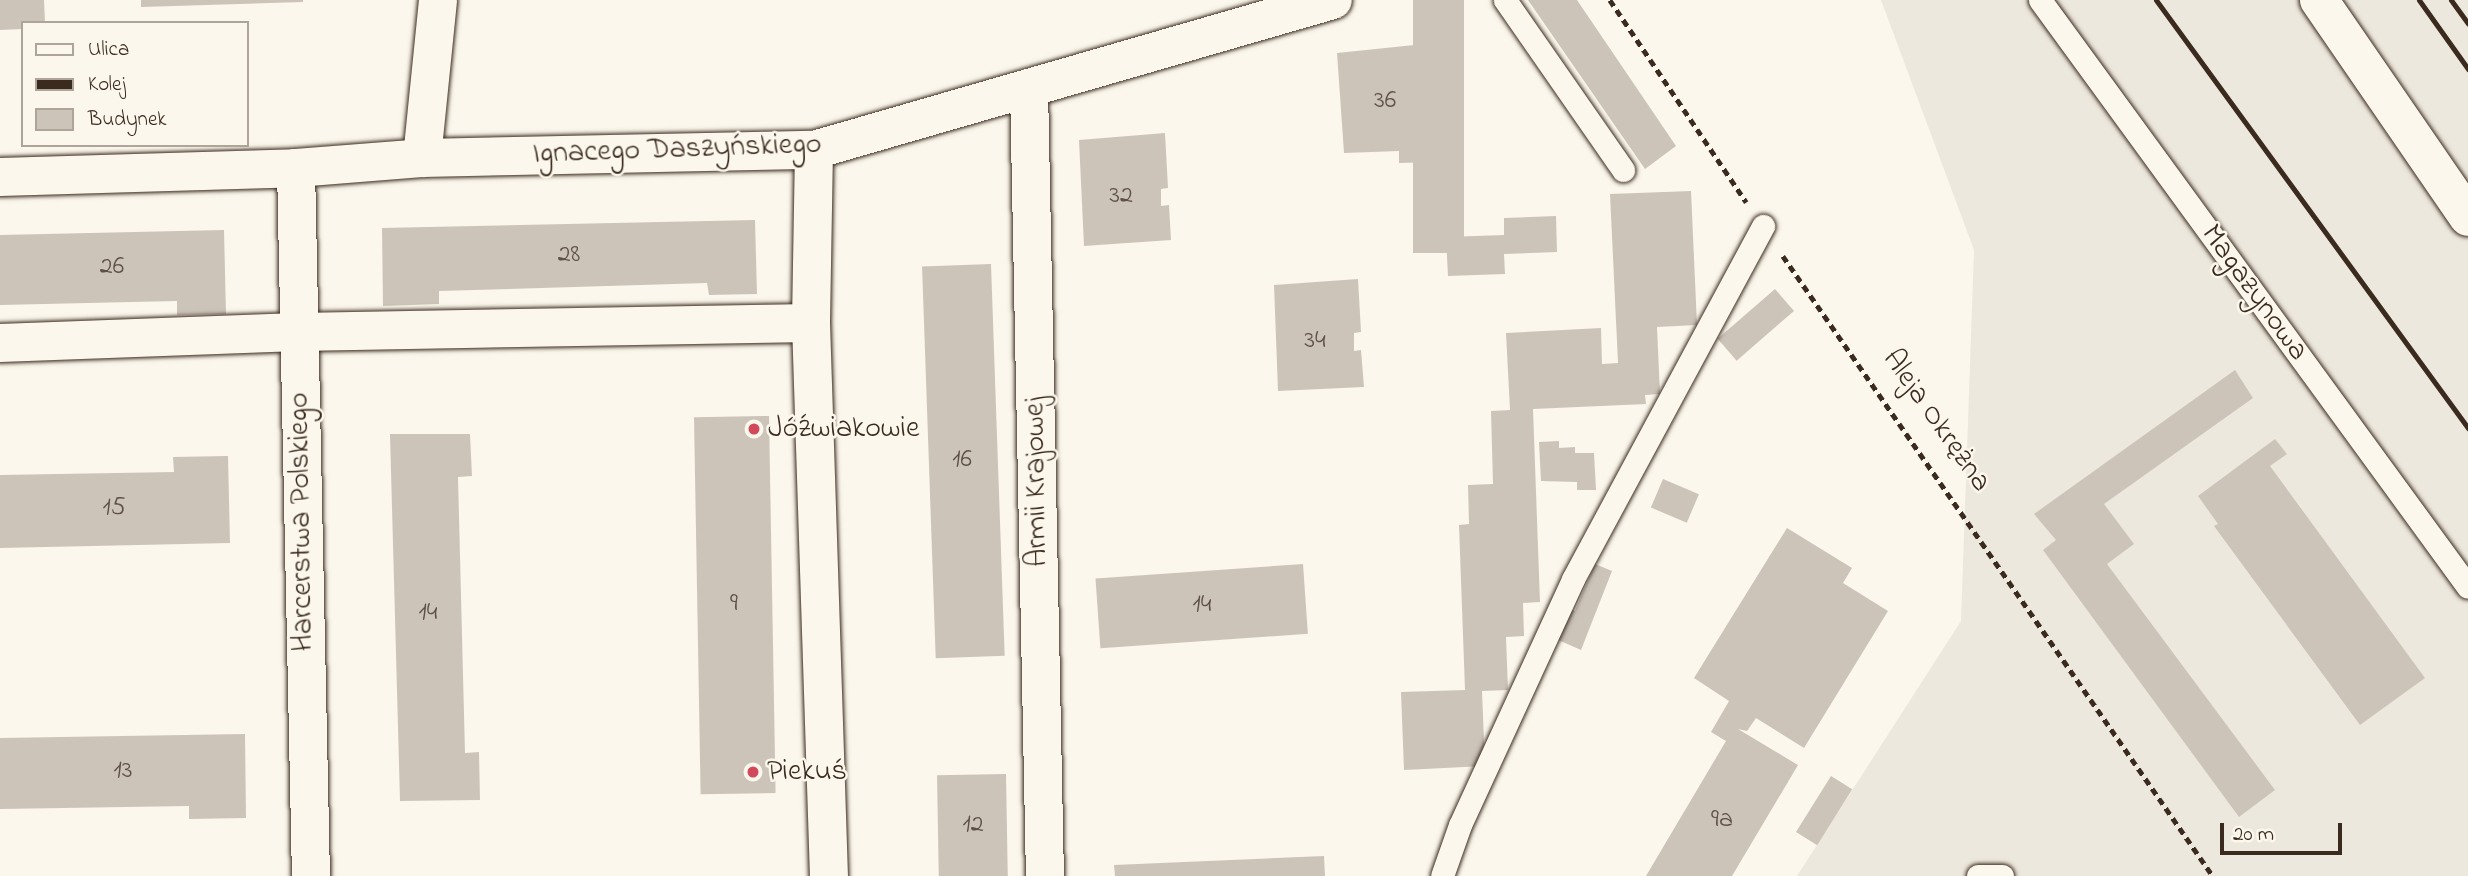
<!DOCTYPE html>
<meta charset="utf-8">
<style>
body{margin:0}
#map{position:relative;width:2468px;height:876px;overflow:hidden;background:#fbf7ec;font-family:"Indie Flower",sans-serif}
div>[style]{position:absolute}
.built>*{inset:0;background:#ede8dd}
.building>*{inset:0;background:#ccc4b9;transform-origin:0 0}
.path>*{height:4.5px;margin-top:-2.25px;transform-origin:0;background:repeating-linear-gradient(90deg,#3b2a1e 0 7px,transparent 0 12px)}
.roads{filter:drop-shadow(0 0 2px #3b2a1e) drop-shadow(0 0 2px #3b2a1e)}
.service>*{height:23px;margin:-11.5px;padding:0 11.5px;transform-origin:11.5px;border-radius:11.5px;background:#fbf7ec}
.minor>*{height:38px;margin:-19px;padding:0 19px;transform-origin:19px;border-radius:19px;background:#fbf7ec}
.tertiary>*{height:38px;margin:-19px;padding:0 19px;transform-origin:19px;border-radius:19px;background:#fbf7ec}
.rail>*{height:5px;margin:-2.5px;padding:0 2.5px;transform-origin:2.5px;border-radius:2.5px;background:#3b2a1e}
.dots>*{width:19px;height:19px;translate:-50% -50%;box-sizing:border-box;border:4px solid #fbf7ec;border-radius:50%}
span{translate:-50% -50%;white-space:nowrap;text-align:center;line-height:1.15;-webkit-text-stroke:5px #fbf7ec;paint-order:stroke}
.number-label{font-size:26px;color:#5f5045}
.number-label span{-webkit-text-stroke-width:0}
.street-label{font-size:30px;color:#3b2a1e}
.poi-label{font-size:30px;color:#3b2a1e}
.left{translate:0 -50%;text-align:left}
.legend{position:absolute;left:21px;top:21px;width:228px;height:126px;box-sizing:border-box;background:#fbf7ec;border:2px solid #aea59a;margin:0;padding:9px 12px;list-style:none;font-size:21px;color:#3b2a1e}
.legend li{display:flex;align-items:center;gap:14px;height:35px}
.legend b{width:35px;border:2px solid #aea59a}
.scale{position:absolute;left:2220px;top:823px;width:122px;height:32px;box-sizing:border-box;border:4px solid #3b2a1e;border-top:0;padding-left:9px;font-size:21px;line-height:24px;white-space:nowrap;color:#3b2a1e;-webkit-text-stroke:5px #fbf7ec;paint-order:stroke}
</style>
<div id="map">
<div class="built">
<div style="clip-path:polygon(1881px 0,2468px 0,2468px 876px,1797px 876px,1961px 621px,1974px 250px)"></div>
</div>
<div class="building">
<div style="clip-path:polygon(0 0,44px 0,45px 23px,23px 23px,23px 29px,0 30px)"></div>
<div style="clip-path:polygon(141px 0,303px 0,303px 2px,141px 7px)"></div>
<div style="left:1413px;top:0;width:51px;height:253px"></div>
<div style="clip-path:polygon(1528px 0,1577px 0,1676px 146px,1645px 169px)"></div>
<div style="clip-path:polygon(1424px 44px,1435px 162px,1399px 163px,1399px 151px,1344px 153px,1337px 53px)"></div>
<div style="clip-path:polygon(1165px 133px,1168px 188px,1161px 189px,1161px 206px,1169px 205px,1171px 240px,1084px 246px,1079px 140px)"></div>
<div style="clip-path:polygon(1691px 191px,1697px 325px,1657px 327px,1660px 394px,1645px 395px,1646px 404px,1533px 409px,1540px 602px,1523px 603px,1524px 636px,1506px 637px,1508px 690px,1482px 691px,1485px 766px,1404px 770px,1401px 692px,1465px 690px,1459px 525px,1469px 524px,1468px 485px,1493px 484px,1491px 411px,1510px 410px,1506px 333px,1601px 328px,1602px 364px,1618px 363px,1610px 194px)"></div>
<div style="clip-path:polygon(1556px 216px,1557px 252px,1504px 254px,1505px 274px,1448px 276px,1446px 237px,1504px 235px,1504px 218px)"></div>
<div style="clip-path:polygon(755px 220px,757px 294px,709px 295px,707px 283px,439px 291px,439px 304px,383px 306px,382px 228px)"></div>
<div style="clip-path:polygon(224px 230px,226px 314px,177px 315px,177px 301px,0 305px,0 235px)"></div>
<div style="left:991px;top:264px;width:392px;height:69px;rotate:88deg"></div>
<div style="clip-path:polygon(1358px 279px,1361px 332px,1354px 333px,1354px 351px,1361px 350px,1364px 387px,1278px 391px,1274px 285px)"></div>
<div style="left:1775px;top:289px;width:29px;height:76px;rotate:49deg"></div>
<div style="clip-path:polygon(2235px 370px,2253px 398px,2104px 504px,2134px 544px,2107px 564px,2275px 790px,2239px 817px,2043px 550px,2056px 540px,2034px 514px)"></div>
<div style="left:769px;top:416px;width:377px;height:75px;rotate:89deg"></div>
<div style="clip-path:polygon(390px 434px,470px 434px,472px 476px,458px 477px,465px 753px,479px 752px,480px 800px,400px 801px)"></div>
<div style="clip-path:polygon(2275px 439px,2287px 454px,2270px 466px,2425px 678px,2360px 725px,2214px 526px,2218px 524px,2198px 496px)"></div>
<div style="clip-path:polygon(1559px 441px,1559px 448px,1575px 447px,1575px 453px,1594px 453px,1596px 490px,1577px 490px,1577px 482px,1541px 481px,1539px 442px)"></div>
<div style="clip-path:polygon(228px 456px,230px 543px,0 548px,0 475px,174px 472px,173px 457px)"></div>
<div style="left:1663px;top:479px;width:39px;height:31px;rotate:23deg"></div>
<div style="clip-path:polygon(1787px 528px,1852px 568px,1843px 583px,1888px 611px,1804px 748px,1756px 718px,1747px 731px,1738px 729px,1798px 765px,1732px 876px,1646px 876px,1726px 741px,1711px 732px,1729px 701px,1694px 678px)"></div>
<div style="left:1303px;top:564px;width:70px;height:208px;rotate:86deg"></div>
<div style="clip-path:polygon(1595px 564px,1612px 571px,1581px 650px,1556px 639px,1569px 609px,1575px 611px)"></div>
<div style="clip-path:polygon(245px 734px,246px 818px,189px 819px,189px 806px,0 809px,0 738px)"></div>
<div style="left:1006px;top:774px;width:102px;height:69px;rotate:89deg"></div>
<div style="left:1831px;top:776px;width:25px;height:66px;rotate:32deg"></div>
<div style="clip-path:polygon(1324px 856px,1325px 876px,1115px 876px,1114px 865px)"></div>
</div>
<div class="path">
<div style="left:1610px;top:0;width:244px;rotate:56deg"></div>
<div style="left:1783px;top:256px;width:755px;rotate:55.26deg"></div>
</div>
<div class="roads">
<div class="service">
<div style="left:1505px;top:0;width:207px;rotate:55.2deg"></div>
<div style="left:2040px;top:0;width:726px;rotate:53.9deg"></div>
<div style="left:1442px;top:876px;width:54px;rotate:-70.6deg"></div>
<div style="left:1460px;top:825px;width:271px;rotate:-65.3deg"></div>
<div style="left:1573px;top:579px;width:401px;rotate:-61.7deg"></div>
<div style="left:1978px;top:876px;width:24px"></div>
</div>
<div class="minor">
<div style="left:1029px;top:88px;width:788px;rotate:88.84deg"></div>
<div style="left:814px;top:150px;width:173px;rotate:91deg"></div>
<div style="left:811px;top:323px;width:553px;rotate:88.14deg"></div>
<div style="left:422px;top:158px;width:159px;rotate:-84.2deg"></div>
<div style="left:296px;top:168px;width:708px;rotate:88.79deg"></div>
<div style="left:0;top:177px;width:296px;rotate:-1.7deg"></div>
<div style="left:296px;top:168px;width:126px;rotate:-4.5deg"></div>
<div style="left:422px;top:158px;width:392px;rotate:-1.2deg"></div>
<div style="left:814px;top:150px;width:540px;rotate:-16.12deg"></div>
<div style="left:0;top:343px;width:298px;rotate:-2.1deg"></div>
<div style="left:298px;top:332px;width:513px;rotate:-1.01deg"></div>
</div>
<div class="tertiary">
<div style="left:2319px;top:0;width:263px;rotate:55.5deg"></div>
</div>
</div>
<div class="rail">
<div style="left:2156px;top:0;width:530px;rotate:53.91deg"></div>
<div style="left:2419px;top:0;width:85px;rotate:54.6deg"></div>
<div style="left:2451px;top:0;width:29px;rotate:54deg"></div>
</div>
<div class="dots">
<div style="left:754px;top:429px;background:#d1495b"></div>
<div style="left:753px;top:772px;background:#d1495b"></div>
</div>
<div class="number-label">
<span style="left:1385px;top:102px">36</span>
<span style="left:1121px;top:197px">32</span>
<span style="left:569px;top:256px">28</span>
<span style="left:112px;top:268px">26</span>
<span style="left:1315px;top:342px">34</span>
<span style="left:962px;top:461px">16</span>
<span style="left:114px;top:509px">15</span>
<span style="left:734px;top:605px">9</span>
<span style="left:1202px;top:606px">14</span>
<span style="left:428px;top:614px">14</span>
<span style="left:123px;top:772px">13</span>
<span style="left:1722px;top:821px">9a</span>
<span style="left:973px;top:826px">12</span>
</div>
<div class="street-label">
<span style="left:677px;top:150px;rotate:-2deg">Ignacego Daszyńskiego</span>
<span style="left:2254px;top:293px;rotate:54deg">Magazynowa</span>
<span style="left:1936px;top:421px;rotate:55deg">Aleja Okrężna</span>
<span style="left:1037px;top:482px;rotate:-91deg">Armii Krajowej</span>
<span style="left:302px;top:522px;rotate:-91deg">Harcerstwa Polskiego</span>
</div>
<div class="poi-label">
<span class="left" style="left:768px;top:429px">Jóźwiakowie</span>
<span class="left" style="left:767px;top:772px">Piekuś</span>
</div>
<ul class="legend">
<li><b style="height:9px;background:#fbf7ec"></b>Ulica</li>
<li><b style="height:9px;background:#3b2a1e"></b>Kolej</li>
<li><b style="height:19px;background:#ccc4b9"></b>Budynek</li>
</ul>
<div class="scale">20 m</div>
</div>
